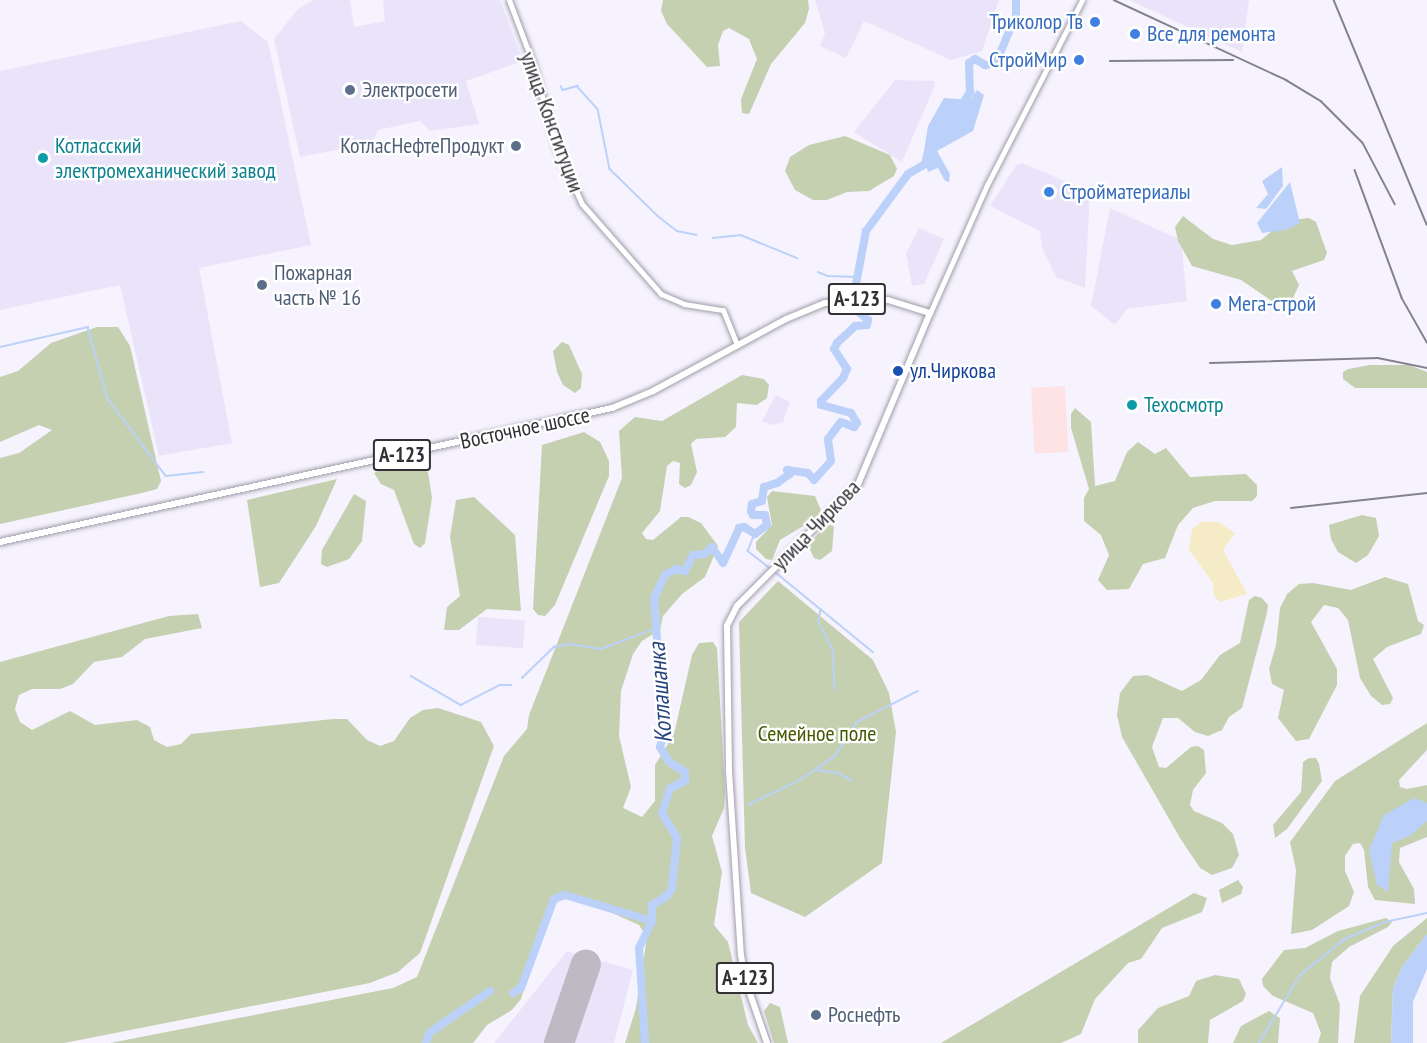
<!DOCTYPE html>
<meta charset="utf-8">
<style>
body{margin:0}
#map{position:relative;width:1427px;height:1043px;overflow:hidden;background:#f6f3fe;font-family:"PT Sans Narrow",sans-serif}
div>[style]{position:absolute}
.commercial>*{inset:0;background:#fee3e4;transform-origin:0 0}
.built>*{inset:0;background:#eae4fa;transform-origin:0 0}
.green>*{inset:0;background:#c5d0b0}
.sand>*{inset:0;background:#f5ebc6}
.water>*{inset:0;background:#bbd1f9}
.stream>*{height:1.5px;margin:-0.75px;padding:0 0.75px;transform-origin:0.75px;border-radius:0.75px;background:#bbd1f9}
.river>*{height:8px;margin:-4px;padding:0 4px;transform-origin:4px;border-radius:4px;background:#bbd1f9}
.runway>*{height:30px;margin:-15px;padding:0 15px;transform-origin:15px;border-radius:15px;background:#bdbac4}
.roads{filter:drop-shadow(0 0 2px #a09daa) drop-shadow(0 0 2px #a09daa)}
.secondary>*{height:5px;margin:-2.5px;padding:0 2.5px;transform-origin:2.5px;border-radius:2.5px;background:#fff}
.primary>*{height:6px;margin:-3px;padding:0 3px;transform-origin:3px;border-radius:3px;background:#fff}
.rail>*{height:1.5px;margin:-0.75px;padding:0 0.75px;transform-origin:0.75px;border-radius:0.75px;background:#84828a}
.dots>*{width:16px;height:16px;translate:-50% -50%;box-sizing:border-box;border:3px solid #fff;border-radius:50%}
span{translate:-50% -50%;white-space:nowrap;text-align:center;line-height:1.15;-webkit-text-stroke:4.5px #fff;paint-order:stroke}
.shield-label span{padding:2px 4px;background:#fff;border:2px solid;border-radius:4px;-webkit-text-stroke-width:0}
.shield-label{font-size:21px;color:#313035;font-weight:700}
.shop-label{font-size:22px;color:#366cbe}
.right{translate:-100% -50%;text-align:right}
.left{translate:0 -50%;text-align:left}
.service-label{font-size:22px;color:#4e5e75}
.street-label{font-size:22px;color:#313035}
.culture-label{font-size:22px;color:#0d838f}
.transit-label{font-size:22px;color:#164399}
.park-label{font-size:22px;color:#455800}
.water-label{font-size:24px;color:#26447f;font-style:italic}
</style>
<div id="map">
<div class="commercial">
<div style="left:1065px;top:386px;width:66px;height:34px;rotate:87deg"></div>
</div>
<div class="built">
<div style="clip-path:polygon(314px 0,350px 0,354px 27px,385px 21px,383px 0,500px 0,523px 61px,466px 81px,479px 124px,430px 131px,420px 121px,378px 130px,372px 143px,300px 157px,274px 39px,298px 9px)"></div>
<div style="clip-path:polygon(815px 0,999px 0,982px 51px,951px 60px,864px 21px,846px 58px,820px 46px,825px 33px)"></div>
<div style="clip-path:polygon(1129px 0,1249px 0,1242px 52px)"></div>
<div style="clip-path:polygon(241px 21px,268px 42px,311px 245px,199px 268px,232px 443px,159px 456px,120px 285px,0 310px,0 71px)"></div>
<div style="clip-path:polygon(895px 80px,934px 81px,935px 85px,902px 162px,854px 132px)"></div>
<div style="clip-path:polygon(1022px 163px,1090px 192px,1085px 288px,1056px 277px,1042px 248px,1040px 231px,990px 206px,1016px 165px)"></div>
<div style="clip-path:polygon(1110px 208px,1181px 240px,1187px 301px,1127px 309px,1115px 325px,1091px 306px)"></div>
<div style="clip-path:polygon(919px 228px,944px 239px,924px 284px,912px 286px,906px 253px)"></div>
<div style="clip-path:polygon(776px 395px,790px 402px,783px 422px,773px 425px,762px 421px)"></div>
<div style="left:478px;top:617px;width:47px;height:28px;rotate:4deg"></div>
<div style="clip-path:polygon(567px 951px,633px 970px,614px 1043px,494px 1043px)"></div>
</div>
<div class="green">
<div style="clip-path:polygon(663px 0,808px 0,809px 9px,805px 23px,771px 64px,749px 114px,742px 113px,741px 99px,757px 59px,749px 39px,729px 28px,723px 31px,718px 45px,720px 66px,707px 67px,667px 24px,661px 11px)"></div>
<div style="clip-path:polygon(845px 136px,890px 155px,897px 169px,894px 176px,869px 191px,847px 192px,827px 200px,813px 200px,795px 190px,785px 171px,790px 157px,809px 145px)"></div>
<div style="clip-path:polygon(1183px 216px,1213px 239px,1232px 245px,1261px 240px,1284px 221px,1309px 218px,1316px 222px,1327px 253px,1324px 260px,1292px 271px,1299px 285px,1293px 298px,1272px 301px,1241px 280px,1192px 266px,1178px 241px,1175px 227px)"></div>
<div style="clip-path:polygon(97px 327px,118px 327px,130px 346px,161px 481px,157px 489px,142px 493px,0 524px,0 458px,19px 453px,52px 430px,39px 425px,0 442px,0 377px,18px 371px,51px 343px)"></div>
<div style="clip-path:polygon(562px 342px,569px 345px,582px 374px,581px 388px,575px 393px,563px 385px,557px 372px,553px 351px)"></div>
<div style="clip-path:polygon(1370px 365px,1409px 365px,1427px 372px,1427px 388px,1355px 388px,1343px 379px,1343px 372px,1348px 369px)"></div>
<div style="clip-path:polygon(742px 375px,764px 379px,769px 385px,767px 398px,757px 405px,737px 403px,736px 427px,725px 437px,696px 439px,691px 444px,697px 472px,691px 485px,685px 488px,679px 484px,680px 463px,673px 461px,667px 466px,660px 511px,642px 533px,646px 539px,653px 540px,681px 517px,688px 517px,701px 523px,718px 546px,705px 577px,682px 594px,663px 616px,660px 630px,642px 641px,633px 654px,621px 691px,619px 736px,631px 787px,623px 808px,642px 817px,655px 801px,655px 765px,674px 734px,692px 655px,699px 643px,713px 642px,717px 648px,725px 792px,724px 808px,712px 836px,722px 872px,714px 925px,728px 942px,748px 1025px,758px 1043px,625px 1043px,636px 1008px,647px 937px,639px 925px,590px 903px,562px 897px,550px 906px,521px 999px,512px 1010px,487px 1025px,473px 1043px,110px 1043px,393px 988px,417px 977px,504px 756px,527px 729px,529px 715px,622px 478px,619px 431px,635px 417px,662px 421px)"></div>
<div style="clip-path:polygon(1075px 408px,1091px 422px,1095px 486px,1115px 481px,1127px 452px,1138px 442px,1155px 454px,1166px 448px,1190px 477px,1246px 474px,1257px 485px,1257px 496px,1252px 501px,1215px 501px,1193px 508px,1178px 525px,1165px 558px,1143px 564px,1129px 589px,1107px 590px,1098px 580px,1109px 555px,1101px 535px,1084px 521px,1084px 498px,1089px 489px,1071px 428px,1071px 414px)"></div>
<div style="clip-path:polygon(584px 432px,600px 442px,609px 461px,609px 476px,555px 605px,545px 616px,538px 615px,533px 609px,542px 445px)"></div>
<div style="clip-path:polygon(409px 463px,428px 472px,432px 498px,425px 543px,420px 548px,414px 544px,394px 490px,381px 484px,374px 473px,387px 466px)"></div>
<div style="clip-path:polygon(337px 479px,316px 526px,279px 583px,260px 587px,247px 500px)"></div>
<div style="clip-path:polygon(772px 491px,815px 496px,821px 510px,818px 517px,780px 540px,772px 560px,766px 559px,756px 549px,756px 542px,772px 525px,767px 497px)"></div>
<div style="clip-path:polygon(354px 494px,366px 501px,362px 541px,349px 559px,327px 567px,321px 564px,322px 550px)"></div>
<div style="clip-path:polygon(474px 497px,515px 535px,521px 611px,487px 609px,459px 630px,444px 630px,447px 607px,460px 596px,450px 537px,456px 500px)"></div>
<div style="clip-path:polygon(1362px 515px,1376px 518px,1379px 536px,1368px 555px,1356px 563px,1338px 552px,1331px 539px,1329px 525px)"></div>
<div style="clip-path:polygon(827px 524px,834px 526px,832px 551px,820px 560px,814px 558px,808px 545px)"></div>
<div style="clip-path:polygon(1385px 577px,1408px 584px,1418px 621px,1424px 625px,1421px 634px,1387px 647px,1373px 659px,1393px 698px,1390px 704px,1382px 705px,1371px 696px,1360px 678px,1348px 620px,1338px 608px,1324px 605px,1311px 622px,1337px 669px,1337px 685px,1309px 739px,1296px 741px,1278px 718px,1284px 690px,1272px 684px,1269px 669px,1276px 645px,1280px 608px,1287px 594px,1299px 584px,1313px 583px,1351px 590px)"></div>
<div style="clip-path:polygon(778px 581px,873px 660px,889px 693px,896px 732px,882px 863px,805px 917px,751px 893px,745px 848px,739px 622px)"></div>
<div style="clip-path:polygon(1255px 596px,1262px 598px,1268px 605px,1267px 613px,1242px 708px,1229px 717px,1222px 730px,1208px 736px,1195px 732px,1178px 718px,1163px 718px,1152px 747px,1159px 767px,1166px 768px,1191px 747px,1198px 746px,1204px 750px,1206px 773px,1193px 790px,1190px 805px,1194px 811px,1222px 823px,1233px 834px,1239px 855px,1232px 868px,1212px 875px,1200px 868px,1180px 838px,1122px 737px,1117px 715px,1120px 693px,1133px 676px,1147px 675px,1182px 691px,1201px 680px,1220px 655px,1240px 643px,1249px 600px)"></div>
<div style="clip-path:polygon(198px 614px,202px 628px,145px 639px,122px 657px,94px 662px,73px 684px,60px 689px,32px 689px,19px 695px,15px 709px,20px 722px,32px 730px,70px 711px,95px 725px,137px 720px,150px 727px,154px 740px,167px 747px,181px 744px,191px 734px,333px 719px,347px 719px,367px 740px,380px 746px,394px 741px,410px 718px,423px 710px,438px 708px,481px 722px,494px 746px,420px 953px,398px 972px,370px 983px,64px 1043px,0 1043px,0 662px,169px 616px)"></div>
<div style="clip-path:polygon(1427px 723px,1427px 750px,1399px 780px,1400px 787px,1407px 789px,1427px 785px,1427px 837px,1400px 848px,1399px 862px,1414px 889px,1415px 904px,1375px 900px,1368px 887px,1364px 850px,1360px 843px,1353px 844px,1345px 856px,1345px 871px,1354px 892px,1349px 906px,1312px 930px,1291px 934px,1296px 870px,1290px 842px,1335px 781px)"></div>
<div style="clip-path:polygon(1309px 758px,1316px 758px,1319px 764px,1322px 781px,1287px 829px,1275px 838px,1273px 825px,1301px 792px,1303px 762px)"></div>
<div style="clip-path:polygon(1238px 880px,1243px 887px,1241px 894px,1222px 903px,1219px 890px)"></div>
<div style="clip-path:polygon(1194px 893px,1207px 898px,1202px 912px,1162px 928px,1141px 959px,1128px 963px,1095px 999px,1081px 1034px,1061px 1043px,941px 1043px)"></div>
<div style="clip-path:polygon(1386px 918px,1392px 922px,1388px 927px,1349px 947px,1332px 962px,1330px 978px,1340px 1005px,1338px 1043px,1318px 1043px,1321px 1033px,1313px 1013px,1273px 996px,1263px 986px,1262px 979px,1284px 950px,1305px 948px,1338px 931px)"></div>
<div style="clip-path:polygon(1427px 918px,1427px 934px,1402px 967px,1393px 988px,1391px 1043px,1354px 1043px,1360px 996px,1393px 946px)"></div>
<div style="clip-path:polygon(1215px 975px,1239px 979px,1246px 994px,1243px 1001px,1210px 1020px,1208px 1043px,1138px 1043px,1138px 1030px,1158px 1008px,1189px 996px,1196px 981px)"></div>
<div style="clip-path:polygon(770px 1003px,780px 1007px,788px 1043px,774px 1043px,764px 1011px)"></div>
<div style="clip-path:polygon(1269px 1011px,1280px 1018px,1278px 1043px,1233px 1043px,1241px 1026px)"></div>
</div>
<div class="sand">
<div style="clip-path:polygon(1202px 522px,1218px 522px,1235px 533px,1223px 550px,1247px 594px,1220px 602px,1214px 596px,1213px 583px,1189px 550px,1192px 529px)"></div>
</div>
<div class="water">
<div style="clip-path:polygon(977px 90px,984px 95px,973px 131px,937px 151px,950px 174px,949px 182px,945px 181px,938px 168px,928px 172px,923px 157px,928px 126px,944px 98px,970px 100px)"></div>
<div style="clip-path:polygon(1282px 167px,1283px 186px,1266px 209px,1256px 208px,1268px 194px,1262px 181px)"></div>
<div style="clip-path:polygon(1290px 182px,1300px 223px,1286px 230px,1262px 233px,1257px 223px)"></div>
<div style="clip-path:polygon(1414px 798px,1427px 803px,1427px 821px,1410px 836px,1392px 843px,1388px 892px,1377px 885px,1369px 850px,1384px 815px)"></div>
<div style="clip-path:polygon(1427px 934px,1427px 969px,1413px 1002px,1413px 1043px,1391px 1043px,1393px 988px,1402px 967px)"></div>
</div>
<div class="stream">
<div style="left:561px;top:86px;width:4px;rotate:63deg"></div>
<div style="left:563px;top:90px;width:15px;rotate:-16deg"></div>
<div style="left:577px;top:86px;width:31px;rotate:48deg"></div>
<div style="left:598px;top:109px;width:61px;rotate:78.7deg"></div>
<div style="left:610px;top:169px;width:67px;rotate:44.4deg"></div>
<div style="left:658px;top:216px;width:24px;rotate:38deg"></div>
<div style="left:677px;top:231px;width:20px;rotate:11deg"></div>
<div style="left:713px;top:238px;width:28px;rotate:-6deg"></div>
<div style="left:741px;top:235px;width:61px;rotate:22.3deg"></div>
<div style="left:818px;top:272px;width:11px;rotate:22deg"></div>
<div style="left:828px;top:276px;width:28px;rotate:2deg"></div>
<div style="left:0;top:347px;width:90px;rotate:-12.8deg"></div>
<div style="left:88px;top:327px;width:75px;rotate:74.5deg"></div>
<div style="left:108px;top:399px;width:96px;rotate:53deg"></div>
<div style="left:166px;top:476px;width:37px;rotate:-6deg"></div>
<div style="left:755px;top:534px;width:18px;rotate:112deg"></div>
<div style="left:748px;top:551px;width:28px;rotate:38deg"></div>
<div style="left:774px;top:571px;width:128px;rotate:39.3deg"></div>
<div style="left:821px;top:609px;width:13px;rotate:99deg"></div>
<div style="left:819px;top:622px;width:31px;rotate:63deg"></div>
<div style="left:833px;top:650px;width:39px;rotate:87deg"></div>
<div style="left:411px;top:676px;width:58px;rotate:30.1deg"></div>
<div style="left:461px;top:705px;width:44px;rotate:-27.1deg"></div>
<div style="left:500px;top:685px;width:11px"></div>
<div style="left:522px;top:678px;width:45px;rotate:-44.1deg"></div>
<div style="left:554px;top:647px;width:15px;rotate:-11deg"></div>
<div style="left:569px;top:644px;width:32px;rotate:9deg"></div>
<div style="left:601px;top:649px;width:57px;rotate:-20.7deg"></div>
<div style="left:815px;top:770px;width:23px;rotate:7deg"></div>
<div style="left:838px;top:773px;width:15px;rotate:28deg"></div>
<div style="left:748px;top:805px;width:58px;rotate:-25.7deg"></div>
<div style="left:800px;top:780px;width:42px;rotate:-34.4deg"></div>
<div style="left:835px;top:756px;width:40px;rotate:-57.1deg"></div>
<div style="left:857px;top:722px;width:68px;rotate:-26.9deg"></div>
<div style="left:1259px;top:1043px;width:79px;rotate:-58.9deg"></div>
<div style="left:1300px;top:975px;width:58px;rotate:-38.7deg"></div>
<div style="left:1345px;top:939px;width:43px;rotate:-23deg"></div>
<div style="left:1385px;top:922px;width:43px;rotate:-12.1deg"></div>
</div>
<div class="river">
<div style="left:961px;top:106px;width:17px;rotate:-57deg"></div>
<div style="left:970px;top:92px;width:29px;rotate:-92deg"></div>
<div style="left:969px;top:63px;width:7px;rotate:-34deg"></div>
<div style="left:975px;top:59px;width:12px;rotate:31deg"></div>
<div style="left:985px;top:65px;width:11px;rotate:-10deg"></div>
<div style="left:996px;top:63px;width:52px;rotate:-67.4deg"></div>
<div style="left:1016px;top:15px;width:15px;rotate:-90deg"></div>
<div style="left:854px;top:295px;width:65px;rotate:-79.4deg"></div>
<div style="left:866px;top:231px;width:71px;rotate:-53.6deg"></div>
<div style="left:908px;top:174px;width:20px;rotate:-30deg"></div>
<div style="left:925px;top:164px;width:9px;rotate:-77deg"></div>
<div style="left:513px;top:993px;width:9px;rotate:-32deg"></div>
<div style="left:521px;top:988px;width:95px;rotate:-69.7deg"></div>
<div style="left:554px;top:899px;width:12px;rotate:-20deg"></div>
<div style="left:565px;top:895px;width:91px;rotate:16.6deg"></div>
<div style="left:426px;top:1043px;width:10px;rotate:-73deg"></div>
<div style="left:429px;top:1033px;width:74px;rotate:-34.5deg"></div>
<div style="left:645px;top:1043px;width:95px;rotate:-93.6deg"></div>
<div style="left:639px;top:948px;width:30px;rotate:-64deg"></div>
<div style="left:652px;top:921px;width:16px;rotate:-90deg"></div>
<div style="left:652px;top:905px;width:17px;rotate:-31deg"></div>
<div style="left:667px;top:896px;width:9px;rotate:-58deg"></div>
<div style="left:672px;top:888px;width:50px;rotate:-84.3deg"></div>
<div style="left:677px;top:838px;width:29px;rotate:-121deg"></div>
<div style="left:662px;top:813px;width:26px;rotate:-72deg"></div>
<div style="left:670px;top:788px;width:17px;rotate:-25deg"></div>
<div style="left:685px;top:781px;width:9px;rotate:-90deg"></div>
<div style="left:685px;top:772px;width:19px;rotate:-148deg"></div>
<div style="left:669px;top:762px;width:17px;rotate:-121deg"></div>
<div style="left:660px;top:747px;width:14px;rotate:-73deg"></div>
<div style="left:664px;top:734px;width:136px;rotate:-94.2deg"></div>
<div style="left:654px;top:598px;width:25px;rotate:-64deg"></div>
<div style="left:665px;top:575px;width:13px;rotate:-29deg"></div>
<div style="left:676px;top:569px;width:9px;rotate:13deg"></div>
<div style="left:685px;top:571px;width:18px;rotate:-63deg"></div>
<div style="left:693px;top:555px;width:12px;rotate:-5deg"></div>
<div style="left:705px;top:554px;width:10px;rotate:-45deg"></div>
<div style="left:712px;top:547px;width:19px;rotate:55deg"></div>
<div style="left:723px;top:563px;width:38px;rotate:-65deg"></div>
<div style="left:739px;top:528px;width:5px;rotate:-11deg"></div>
<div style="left:744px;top:527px;width:13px;rotate:32deg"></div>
<div style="left:755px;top:534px;width:15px;rotate:-37deg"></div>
<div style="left:767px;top:525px;width:10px;rotate:-101deg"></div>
<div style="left:765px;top:515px;width:12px;rotate:180deg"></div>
<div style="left:753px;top:515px;width:4px;rotate:-117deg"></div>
<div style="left:751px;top:511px;width:7px;rotate:-82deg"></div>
<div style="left:752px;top:504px;width:10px;rotate:-17deg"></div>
<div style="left:762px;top:501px;width:14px;rotate:-82deg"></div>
<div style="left:764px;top:487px;width:14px;rotate:-17deg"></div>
<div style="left:777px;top:483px;width:16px;rotate:-35deg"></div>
<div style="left:790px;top:474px;width:5px;rotate:-127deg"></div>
<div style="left:787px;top:470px;width:21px;rotate:8deg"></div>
<div style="left:808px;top:473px;width:9px;rotate:49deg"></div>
<div style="left:814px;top:480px;width:25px;rotate:-48deg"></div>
<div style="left:831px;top:461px;width:22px;rotate:-98deg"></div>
<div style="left:828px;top:439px;width:21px;rotate:-53deg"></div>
<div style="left:841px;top:422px;width:14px;rotate:21deg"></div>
<div style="left:854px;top:427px;width:5px;rotate:-53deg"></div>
<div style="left:857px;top:423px;width:12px;rotate:-121deg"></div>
<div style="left:851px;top:413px;width:31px;rotate:-165deg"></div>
<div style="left:821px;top:405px;width:4px;rotate:-90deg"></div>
<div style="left:821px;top:401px;width:32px;rotate:-46deg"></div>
<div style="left:843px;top:378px;width:10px;rotate:-66deg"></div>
<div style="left:847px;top:369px;width:24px;rotate:-123deg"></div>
<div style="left:834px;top:349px;width:7px;rotate:-63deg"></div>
<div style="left:837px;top:343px;width:25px;rotate:-43deg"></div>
<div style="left:855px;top:326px;width:12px;rotate:-5deg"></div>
<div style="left:867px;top:325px;width:5px;rotate:-79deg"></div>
<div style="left:868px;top:320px;width:20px;rotate:-139deg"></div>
<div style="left:853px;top:307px;width:4px;rotate:-90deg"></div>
</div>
<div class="runway">
<div style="left:559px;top:1043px;width:83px;rotate:-71.1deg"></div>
</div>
<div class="roads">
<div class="secondary">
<div style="left:509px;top:0;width:65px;rotate:69.3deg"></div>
<div style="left:532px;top:61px;width:91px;rotate:74.1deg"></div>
<div style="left:557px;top:149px;width:60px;rotate:65.6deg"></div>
<div style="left:582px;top:204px;width:120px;rotate:48.7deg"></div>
<div style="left:661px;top:294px;width:25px;rotate:23deg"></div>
<div style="left:684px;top:304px;width:39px;rotate:9deg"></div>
<div style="left:723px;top:310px;width:38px;rotate:68deg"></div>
<div style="left:930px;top:313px;width:140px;rotate:-66deg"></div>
<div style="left:987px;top:185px;width:208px;rotate:-62.8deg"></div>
</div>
<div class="primary">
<div style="left:0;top:542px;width:626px;rotate:-12.35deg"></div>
<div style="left:612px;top:408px;width:44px;rotate:-22.5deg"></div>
<div style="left:653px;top:391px;width:151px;rotate:-28.4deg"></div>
<div style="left:786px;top:319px;width:42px;rotate:-22.3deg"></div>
<div style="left:825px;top:303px;width:63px;rotate:-2.7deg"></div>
<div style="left:888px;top:300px;width:44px;rotate:17.2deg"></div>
<div style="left:930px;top:313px;width:186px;rotate:112.8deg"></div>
<div style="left:858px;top:484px;width:172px;rotate:134.8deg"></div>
<div style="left:737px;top:606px;width:22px;rotate:117deg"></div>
<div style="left:727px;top:626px;width:145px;rotate:89.2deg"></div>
<div style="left:729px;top:771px;width:184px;rotate:86.3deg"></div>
<div style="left:741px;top:955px;width:24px;rotate:81deg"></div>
<div style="left:745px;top:979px;width:68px;rotate:71deg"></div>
</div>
</div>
<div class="rail">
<div style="left:1114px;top:0;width:190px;rotate:24.9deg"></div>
<div style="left:1286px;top:80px;width:41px;rotate:31deg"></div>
<div style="left:1321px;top:101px;width:59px;rotate:45deg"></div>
<div style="left:1363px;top:143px;width:69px;rotate:62.3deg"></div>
<div style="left:1334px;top:0;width:243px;rotate:67.5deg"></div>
<div style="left:1110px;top:61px;width:123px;rotate:-0.5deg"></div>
<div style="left:1355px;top:170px;width:136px;rotate:69.8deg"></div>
<div style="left:1402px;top:298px;width:51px;rotate:60.4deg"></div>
<div style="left:1210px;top:363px;width:168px;rotate:-1.7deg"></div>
<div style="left:1378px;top:358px;width:50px;rotate:11.5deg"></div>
<div style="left:1291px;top:508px;width:137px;rotate:-6.3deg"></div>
</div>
<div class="dots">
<div style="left:1095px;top:22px;background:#3f7fe0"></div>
<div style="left:1135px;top:34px;background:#3f7fe0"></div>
<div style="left:1079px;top:60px;background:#3f7fe0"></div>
<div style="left:350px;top:90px;background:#5c6f8a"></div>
<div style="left:516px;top:146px;background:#5c6f8a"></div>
<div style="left:43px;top:158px;background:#0f9aa8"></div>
<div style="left:1049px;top:192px;background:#3f7fe0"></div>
<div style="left:262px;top:285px;background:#5c6f8a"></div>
<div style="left:1216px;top:304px;background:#3f7fe0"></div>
<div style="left:898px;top:371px;background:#1a4fb4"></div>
<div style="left:1132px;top:405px;background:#0f9aa8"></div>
<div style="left:816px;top:1015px;background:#5c6f8a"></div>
</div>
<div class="shield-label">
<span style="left:857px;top:299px">А-123</span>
<span style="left:402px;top:455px">А-123</span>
<span style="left:745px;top:978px">А-123</span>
</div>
<div class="shop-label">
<span class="right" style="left:1083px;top:22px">Триколор Тв</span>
<span class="left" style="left:1147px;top:34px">Все для ремонта</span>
<span class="right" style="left:1067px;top:60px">СтройМир</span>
<span class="left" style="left:1061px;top:192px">Стройматериалы</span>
<span class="left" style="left:1228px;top:304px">Мега-строй</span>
</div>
<div class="service-label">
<span class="left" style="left:362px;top:90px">Электросети</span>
<span class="right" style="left:504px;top:146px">КотласНефтеПродукт</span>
<span class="left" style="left:274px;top:285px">Пожарная<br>часть № 16</span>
<span class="left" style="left:828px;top:1015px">Роснефть</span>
</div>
<div class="street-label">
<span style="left:552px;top:122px;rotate:70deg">улица Конституции</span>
<span style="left:525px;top:428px;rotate:-12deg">Восточное шоссе</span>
<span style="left:816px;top:525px;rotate:-46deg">улица Чиркова</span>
</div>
<div class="culture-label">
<span class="left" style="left:55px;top:158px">Котласский<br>электромеханический завод</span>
<span class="left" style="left:1144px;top:405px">Техосмотр</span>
</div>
<div class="transit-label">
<span class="left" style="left:910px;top:371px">ул.Чиркова</span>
</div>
<div class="park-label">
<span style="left:817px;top:734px">Семейное поле</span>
</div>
<div class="water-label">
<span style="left:660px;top:693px;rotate:-94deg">Котлашанка</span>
</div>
</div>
